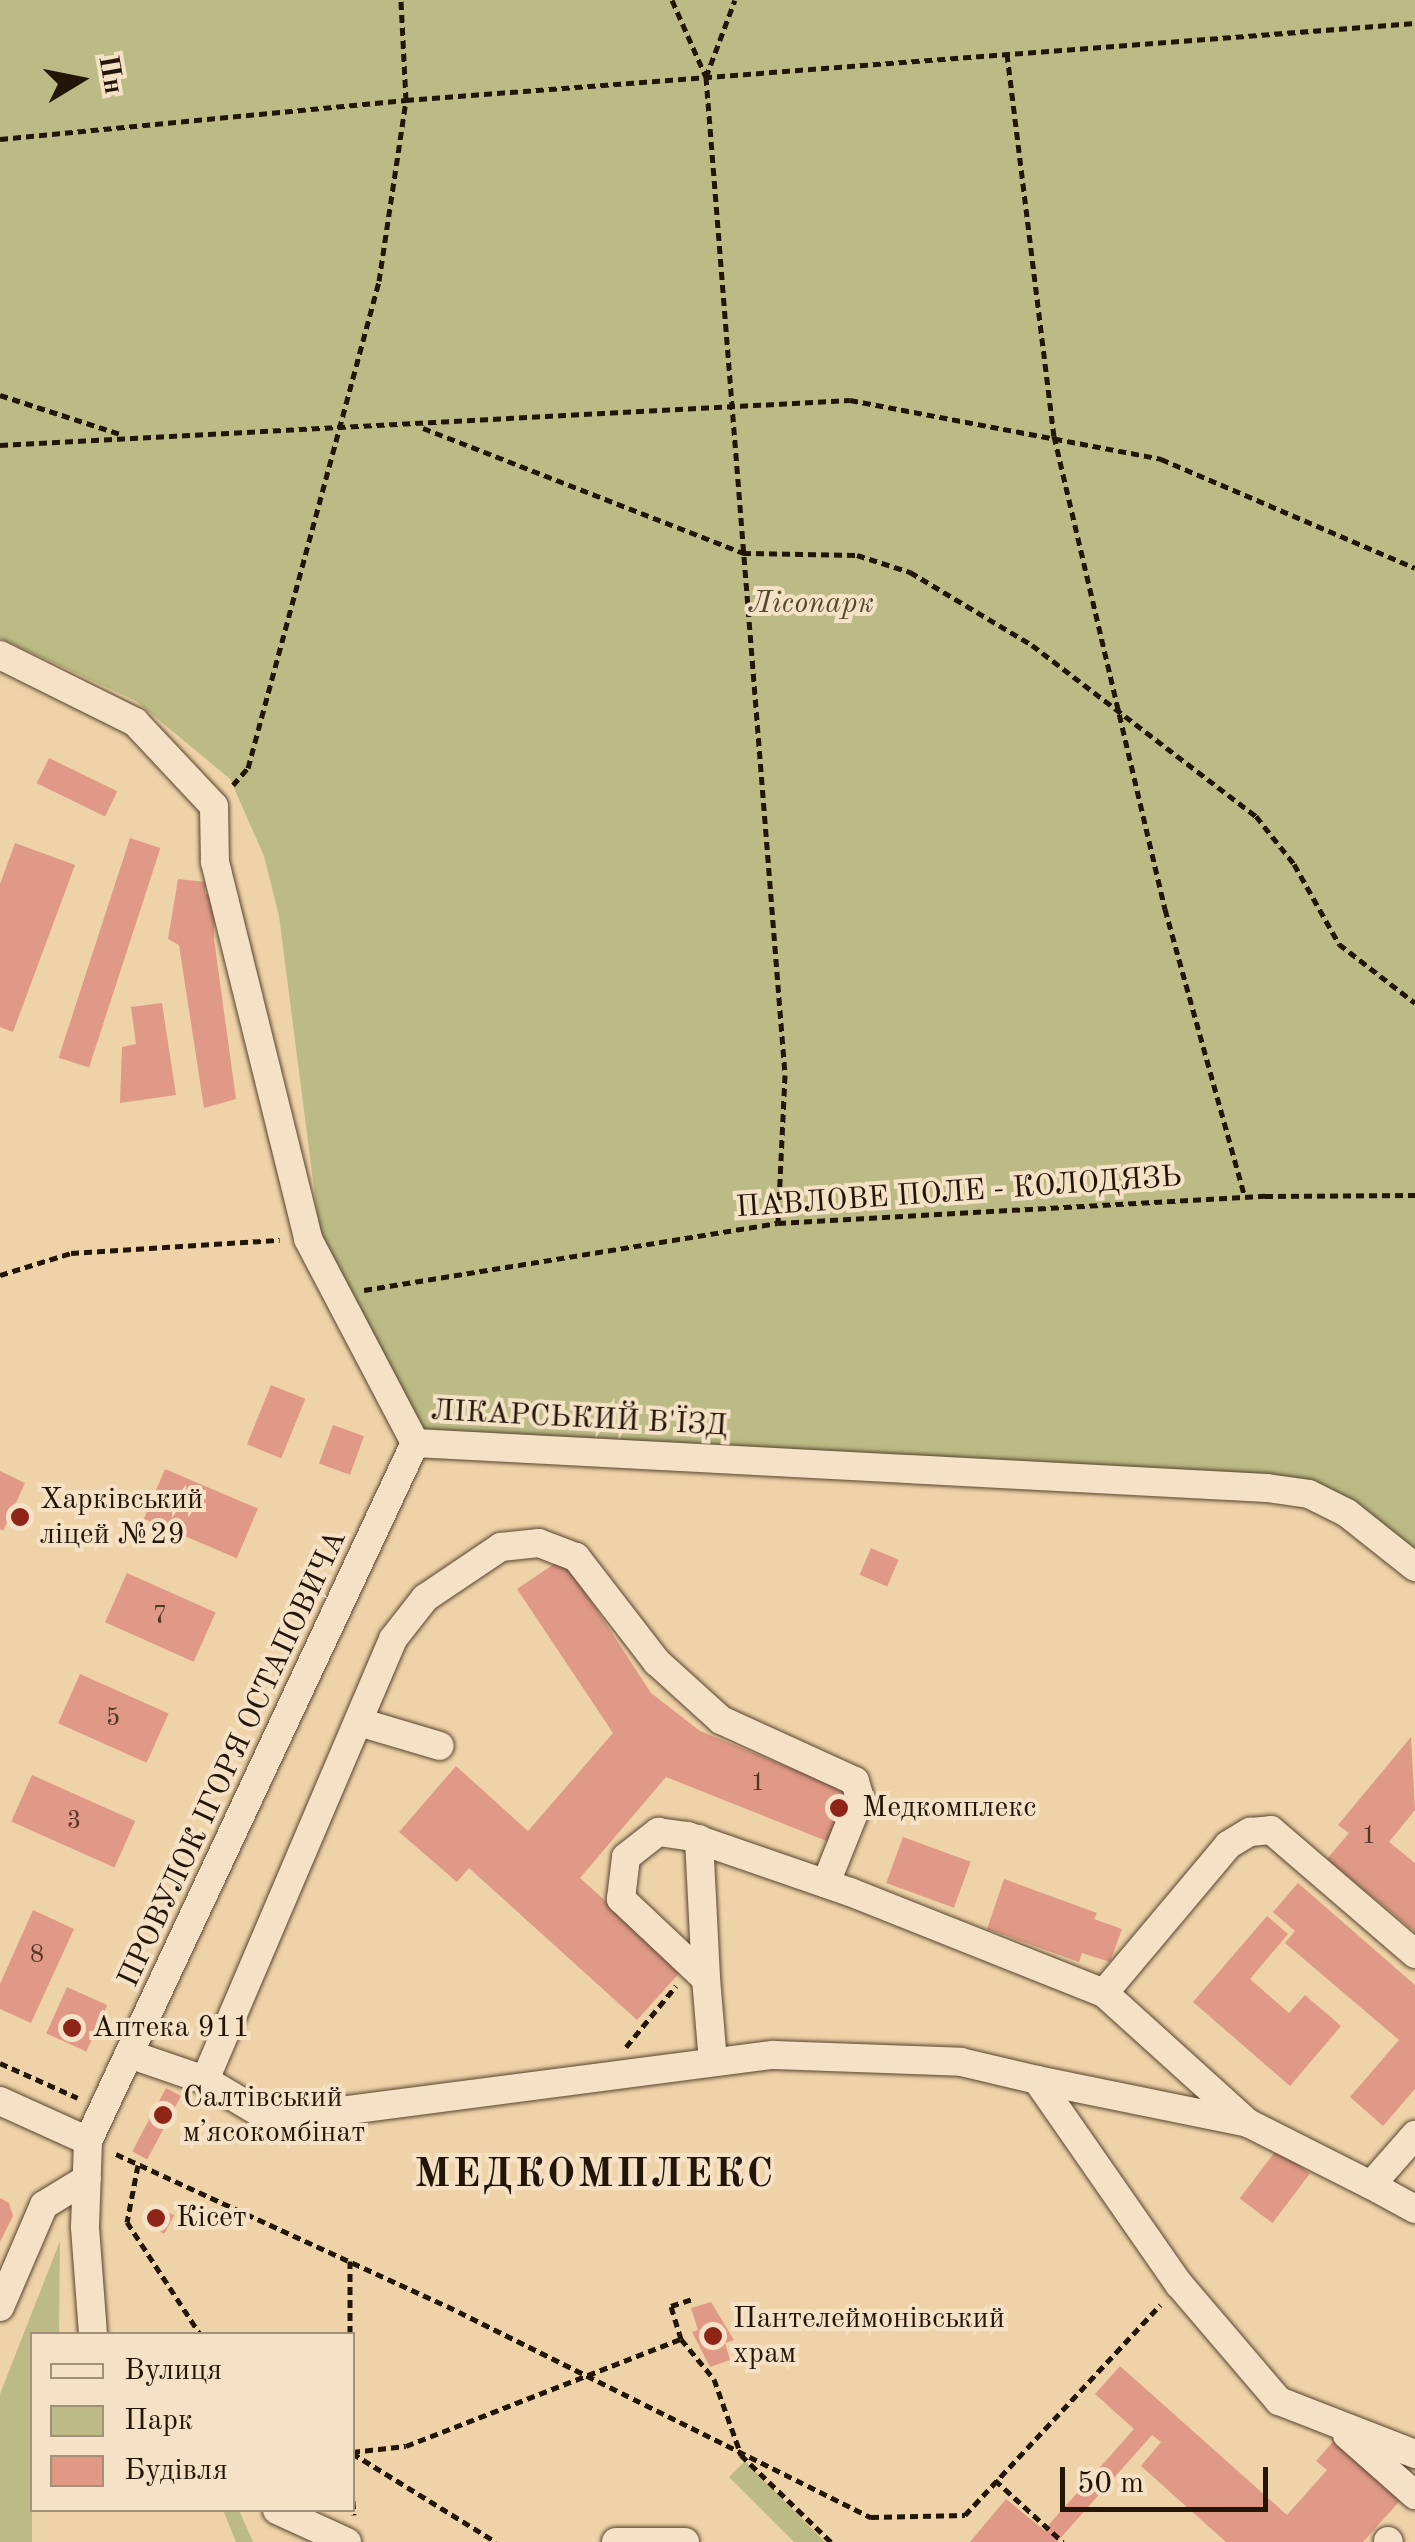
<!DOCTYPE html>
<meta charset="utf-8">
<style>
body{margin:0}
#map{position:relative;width:1415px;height:2542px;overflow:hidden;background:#efd3a8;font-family:"Old Standard TT",serif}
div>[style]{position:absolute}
.green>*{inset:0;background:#bcbb85}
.building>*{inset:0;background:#df9986;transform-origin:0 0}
.path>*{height:5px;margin-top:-2.5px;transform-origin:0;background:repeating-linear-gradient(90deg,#231508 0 8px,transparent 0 13px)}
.roads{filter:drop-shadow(0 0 2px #564430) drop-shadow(0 0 2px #564430)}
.minor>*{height:28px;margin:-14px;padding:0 14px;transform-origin:14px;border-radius:14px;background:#f5e2c6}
.dots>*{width:28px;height:28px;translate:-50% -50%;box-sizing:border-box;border:5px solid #f5e2c6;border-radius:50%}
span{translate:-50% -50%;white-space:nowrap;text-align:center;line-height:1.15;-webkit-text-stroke:8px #f5e2c6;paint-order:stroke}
.number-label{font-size:25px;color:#523628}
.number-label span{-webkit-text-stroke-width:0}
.park-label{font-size:30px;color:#51472e;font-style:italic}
.street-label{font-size:30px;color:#231508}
.poi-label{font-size:30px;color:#231508}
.left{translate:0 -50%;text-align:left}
.district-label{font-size:40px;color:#231508;font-weight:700;letter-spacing:2.5px}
.legend{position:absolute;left:30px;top:2332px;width:325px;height:180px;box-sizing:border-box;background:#f5e2c6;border:2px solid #a1907a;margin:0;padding:12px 18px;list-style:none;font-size:30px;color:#231508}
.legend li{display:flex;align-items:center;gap:20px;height:50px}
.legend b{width:50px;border:2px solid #a1907a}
.north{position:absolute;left:30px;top:30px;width:100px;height:100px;-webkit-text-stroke:8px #f5e2c6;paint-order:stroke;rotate:80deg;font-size:28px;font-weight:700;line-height:40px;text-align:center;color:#231508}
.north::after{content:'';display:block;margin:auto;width:35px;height:45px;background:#231508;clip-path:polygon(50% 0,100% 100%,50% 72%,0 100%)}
.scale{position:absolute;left:1060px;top:2467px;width:208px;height:45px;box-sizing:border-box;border:5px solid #231508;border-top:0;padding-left:12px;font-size:30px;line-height:35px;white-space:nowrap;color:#231508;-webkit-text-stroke:8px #f5e2c6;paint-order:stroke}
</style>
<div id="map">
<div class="green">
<div style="clip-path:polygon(0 0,1415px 0,1415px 1561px,1355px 1513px,1231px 1474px,424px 1429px,334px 1273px,320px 1235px,279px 916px,264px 856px,230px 779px,136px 701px,0 638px)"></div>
<div style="clip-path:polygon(60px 2241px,59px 2334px,32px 2334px,32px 2542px,0 2542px,0 2394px)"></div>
<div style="clip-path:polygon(745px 2461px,825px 2542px,794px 2542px,729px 2477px)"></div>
<div style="clip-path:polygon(223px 2510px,239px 2510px,253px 2542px,236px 2542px)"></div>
</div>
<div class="building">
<div style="left:49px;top:758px;width:76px;height:28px;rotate:26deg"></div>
<div style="left:130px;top:838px;width:32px;height:231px;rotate:18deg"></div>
<div style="clip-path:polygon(15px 843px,75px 865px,13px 1032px,0 1027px,0 884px)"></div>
<div style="clip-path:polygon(178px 879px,206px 882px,205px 894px,215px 894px,214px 939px,236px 1099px,204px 1108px,179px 945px,168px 939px)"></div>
<div style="clip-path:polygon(162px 1003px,176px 1095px,120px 1103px,122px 1047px,136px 1044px,131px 1007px)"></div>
<div style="left:271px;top:1385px;width:37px;height:64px;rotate:22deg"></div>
<div style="left:333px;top:1425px;width:33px;height:41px;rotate:20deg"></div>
<div style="left:165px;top:1469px;width:101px;height:54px;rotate:23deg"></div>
<div style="clip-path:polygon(0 1471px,25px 1483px,3px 1531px,0 1529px)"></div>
<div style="left:871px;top:1548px;width:30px;height:29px;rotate:23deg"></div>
<div style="clip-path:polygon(563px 1558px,651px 1693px,700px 1731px,849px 1792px,829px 1842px,666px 1777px,580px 1878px,682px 1970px,637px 2020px,469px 1868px,457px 1882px,399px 1832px,456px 1766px,528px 1831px,613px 1733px,517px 1589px)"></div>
<div style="left:127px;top:1573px;width:97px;height:54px;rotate:24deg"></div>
<div style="left:80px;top:1674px;width:97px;height:54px;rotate:24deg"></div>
<div style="clip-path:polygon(1411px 1737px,1415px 1810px,1389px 1842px,1415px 1863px,1415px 1932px,1327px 1859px,1349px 1833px,1338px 1825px)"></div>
<div style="left:32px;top:1775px;width:113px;height:51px;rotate:24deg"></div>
<div style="left:903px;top:1837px;width:72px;height:49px;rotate:20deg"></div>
<div style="clip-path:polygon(1004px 1879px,1097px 1913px,1094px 1919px,1122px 1929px,1110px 1962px,1082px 1953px,1079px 1962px,987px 1929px)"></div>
<div style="clip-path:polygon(1298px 1883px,1415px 1985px,1415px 2089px,1383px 2126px,1350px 2097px,1399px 2040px,1285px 1943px,1295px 1931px,1273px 1912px)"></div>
<div style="clip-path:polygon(33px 1910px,74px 1929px,31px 2023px,0 2009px,0 1984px)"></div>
<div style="clip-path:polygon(1267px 1916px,1288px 1934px,1250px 1979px,1289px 2013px,1305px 1995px,1341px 2026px,1290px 2086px,1193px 2002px)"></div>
<div style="left:67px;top:1987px;width:44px;height:51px;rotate:24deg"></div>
<div style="left:166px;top:2088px;width:17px;height:72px;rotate:28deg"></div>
<div style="left:1277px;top:2149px;width:41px;height:62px;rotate:37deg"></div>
<div style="clip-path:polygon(0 2198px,9px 2203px,13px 2216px,0 2242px)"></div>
<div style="left:153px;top:2204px;width:24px;height:21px;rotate:28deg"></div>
<div style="clip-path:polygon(711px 2302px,734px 2340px,725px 2343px,730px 2360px,710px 2367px,692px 2332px,698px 2330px,691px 2308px)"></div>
<div style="clip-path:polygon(1120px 2366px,1287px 2515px,1327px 2470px,1316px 2461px,1339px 2435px,1406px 2494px,1363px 2542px,1226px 2542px,1141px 2466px,1161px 2442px,1152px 2435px,1057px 2542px,970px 2542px,1006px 2499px,1044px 2530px,1134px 2429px,1095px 2394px)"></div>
</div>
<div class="path">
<div style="left:672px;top:0;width:84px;rotate:66.2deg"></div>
<div style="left:706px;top:77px;width:1001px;rotate:85.47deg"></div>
<div style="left:785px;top:1075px;width:148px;rotate:92.7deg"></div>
<div style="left:1007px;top:54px;width:385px;rotate:83deg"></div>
<div style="left:1054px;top:436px;width:486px;rotate:76.8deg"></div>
<div style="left:1165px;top:909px;width:299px;rotate:74.5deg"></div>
<div style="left:706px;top:77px;width:82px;rotate:-69.4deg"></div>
<div style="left:0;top:139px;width:408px;rotate:-5.5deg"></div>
<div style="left:406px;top:100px;width:1012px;rotate:-4.36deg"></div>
<div style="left:0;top:395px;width:126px;rotate:18deg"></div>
<div style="left:423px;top:428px;width:344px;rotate:21.3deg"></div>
<div style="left:743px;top:553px;width:114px;rotate:1deg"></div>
<div style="left:857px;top:555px;width:56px;rotate:17.8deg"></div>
<div style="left:910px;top:572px;width:142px;rotate:30.9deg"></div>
<div style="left:1032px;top:645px;width:282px;rotate:37.4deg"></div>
<div style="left:1256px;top:816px;width:61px;rotate:51.6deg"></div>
<div style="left:1294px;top:864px;width:92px;rotate:60.6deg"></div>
<div style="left:1339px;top:944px;width:96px;rotate:37.8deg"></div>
<div style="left:0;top:445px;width:851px;rotate:-3.03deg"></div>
<div style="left:850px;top:400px;width:317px;rotate:10.7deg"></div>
<div style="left:1161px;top:459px;width:276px;rotate:23.2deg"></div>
<div style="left:233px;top:785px;width:23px;rotate:-49deg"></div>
<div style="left:248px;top:768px;width:504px;rotate:-74.94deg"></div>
<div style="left:379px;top:281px;width:183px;rotate:-81.5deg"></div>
<div style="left:406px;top:100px;width:100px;rotate:-92.9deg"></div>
<div style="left:0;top:1275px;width:74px;rotate:-17.2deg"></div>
<div style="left:71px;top:1253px;width:209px;rotate:-3.6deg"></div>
<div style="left:364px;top:1290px;width:419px;rotate:-9.2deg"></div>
<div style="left:778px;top:1223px;width:488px;rotate:-3.2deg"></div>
<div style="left:1265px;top:1196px;width:150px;rotate:-0.4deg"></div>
<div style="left:626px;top:2047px;width:79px;rotate:-50.7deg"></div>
<div style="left:0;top:2063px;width:85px;rotate:24.2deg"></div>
<div style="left:116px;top:2154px;width:364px;rotate:24.7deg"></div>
<div style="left:447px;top:2306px;width:474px;rotate:26.5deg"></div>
<div style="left:871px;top:2517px;width:94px;rotate:-1.2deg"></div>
<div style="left:965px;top:2515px;width:287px;rotate:-47.1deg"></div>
<div style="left:138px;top:2165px;width:58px;rotate:100.9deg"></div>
<div style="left:127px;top:2222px;width:134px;rotate:56.9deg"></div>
<div style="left:350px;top:2261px;width:73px;rotate:90deg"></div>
<div style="left:681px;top:2339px;width:34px;rotate:-107deg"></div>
<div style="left:671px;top:2306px;width:22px;rotate:-18deg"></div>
<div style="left:352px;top:2452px;width:54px;rotate:-6.3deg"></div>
<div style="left:406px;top:2446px;width:295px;rotate:-21.3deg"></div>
<div style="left:681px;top:2339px;width:52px;rotate:50.5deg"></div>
<div style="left:714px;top:2379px;width:81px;rotate:70.4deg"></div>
<div style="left:741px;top:2455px;width:125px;rotate:44deg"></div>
<div style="left:352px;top:2453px;width:169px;rotate:31.7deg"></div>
<div style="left:995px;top:2480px;width:92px;rotate:42.4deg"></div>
<div style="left:352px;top:2488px;width:27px;rotate:86deg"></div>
</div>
<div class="roads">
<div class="minor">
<div style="left:0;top:655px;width:151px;rotate:26.4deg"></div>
<div style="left:135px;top:722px;width:115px;rotate:46.8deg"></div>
<div style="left:214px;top:806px;width:56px;rotate:89deg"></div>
<div style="left:215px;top:862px;width:388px;rotate:76.1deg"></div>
<div style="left:308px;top:1239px;width:230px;rotate:62.3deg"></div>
<div style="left:415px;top:1443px;width:853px;rotate:3.02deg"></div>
<div style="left:1267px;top:1488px;width:42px;rotate:8.1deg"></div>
<div style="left:1309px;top:1494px;width:42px;rotate:26.6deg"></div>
<div style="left:1347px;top:1513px;width:87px;rotate:38.5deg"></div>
<div style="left:359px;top:1722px;width:84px;rotate:16.5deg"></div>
<div style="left:699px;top:1839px;width:140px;rotate:87.1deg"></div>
<div style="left:1104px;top:1993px;width:193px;rotate:-50deg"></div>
<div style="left:1228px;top:1845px;width:26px;rotate:-31deg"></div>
<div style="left:1250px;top:1832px;width:21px;rotate:-5deg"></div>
<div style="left:1271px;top:1830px;width:190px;rotate:40.7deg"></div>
<div style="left:132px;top:2055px;width:77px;rotate:18.9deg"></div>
<div style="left:205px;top:2080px;width:69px;rotate:30.7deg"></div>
<div style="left:264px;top:2115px;width:38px;rotate:2deg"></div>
<div style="left:302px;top:2116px;width:476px;rotate:-7.4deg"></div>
<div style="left:774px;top:2055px;width:187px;rotate:2.1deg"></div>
<div style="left:961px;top:2062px;width:78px;rotate:13.3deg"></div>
<div style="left:1037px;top:2080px;width:249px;rotate:55.2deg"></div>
<div style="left:1179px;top:2284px;width:154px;rotate:49.5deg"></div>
<div style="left:1279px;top:2401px;width:146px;rotate:21.3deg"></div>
<div style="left:713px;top:2062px;width:83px;rotate:-94.8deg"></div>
<div style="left:706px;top:1979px;width:117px;rotate:-136.7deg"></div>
<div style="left:621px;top:1899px;width:42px;rotate:-83.2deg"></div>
<div style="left:626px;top:1857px;width:41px;rotate:-38deg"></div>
<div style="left:658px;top:1832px;width:30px;rotate:8deg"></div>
<div style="left:688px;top:1836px;width:171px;rotate:19.1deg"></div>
<div style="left:850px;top:1892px;width:273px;rotate:21.7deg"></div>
<div style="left:1104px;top:1993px;width:194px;rotate:42.1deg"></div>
<div style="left:205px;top:2080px;width:479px;rotate:-66.9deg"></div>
<div style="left:393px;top:1639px;width:52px;rotate:-52deg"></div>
<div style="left:425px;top:1598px;width:92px;rotate:-33.9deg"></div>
<div style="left:501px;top:1547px;width:38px;rotate:-6deg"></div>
<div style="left:539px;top:1543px;width:40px;rotate:21deg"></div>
<div style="left:576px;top:1557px;width:133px;rotate:52.4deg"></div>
<div style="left:657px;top:1662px;width:86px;rotate:42.2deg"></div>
<div style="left:721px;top:1720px;width:147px;rotate:24.5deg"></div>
<div style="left:855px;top:1781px;width:18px;rotate:74deg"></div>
<div style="left:860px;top:1798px;width:92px;rotate:111.8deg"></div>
<div style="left:1037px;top:2080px;width:215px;rotate:11.5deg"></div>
<div style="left:1248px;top:2123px;width:138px;rotate:26.8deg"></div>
<div style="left:1371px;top:2185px;width:67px;rotate:-48.7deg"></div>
<div style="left:0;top:2101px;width:97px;rotate:24.4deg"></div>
<div style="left:1371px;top:2185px;width:50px;rotate:28.6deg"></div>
<div style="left:0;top:2307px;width:111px;rotate:-66.7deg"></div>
<div style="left:44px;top:2205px;width:50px;rotate:-31.2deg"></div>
<div style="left:93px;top:2334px;width:107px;rotate:-94.3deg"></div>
<div style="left:85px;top:2227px;width:86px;rotate:-88deg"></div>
<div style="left:88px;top:2141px;width:771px;rotate:-64.9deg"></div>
<div style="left:1347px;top:2435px;width:91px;rotate:41.4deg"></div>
<div style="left:277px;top:2510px;width:77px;rotate:24.6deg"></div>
<div style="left:1388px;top:2541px;width:1px;rotate:45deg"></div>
<div style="left:616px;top:2542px;width:69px"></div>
</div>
</div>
<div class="dots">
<div style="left:20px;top:1517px;background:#8f2418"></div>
<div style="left:839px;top:1808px;background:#8f2418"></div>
<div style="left:72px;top:2028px;background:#8f2418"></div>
<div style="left:163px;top:2115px;background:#8f2418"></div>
<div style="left:156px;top:2218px;background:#8f2418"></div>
<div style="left:713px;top:2336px;background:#8f2418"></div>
</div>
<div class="number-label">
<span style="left:160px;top:1617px">7</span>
<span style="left:113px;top:1719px">5</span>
<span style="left:758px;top:1784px">1</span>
<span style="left:74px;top:1822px">3</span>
<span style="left:1369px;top:1837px">1</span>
<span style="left:37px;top:1956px">8</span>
</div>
<div class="park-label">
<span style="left:811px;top:604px">Лісопарк</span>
</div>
<div class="street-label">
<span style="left:959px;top:1193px;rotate:-4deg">ПАВЛОВЕ ПОЛЕ - КОЛОДЯЗЬ</span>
<span style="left:579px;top:1419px;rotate:3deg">ЛІКАРСЬКИЙ В'ЇЗД</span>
<span style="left:233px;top:1759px;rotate:-65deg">ПРОВУЛОК ІГОРЯ ОСТАПОВИЧА</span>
</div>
<div class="poi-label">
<span class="left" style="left:40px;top:1517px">Харківський<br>ліцей №29</span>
<span class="left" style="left:862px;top:1808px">Медкомплекс</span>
<span class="left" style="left:92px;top:2028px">Аптека 911</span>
<span class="left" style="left:183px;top:2115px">Салтівський<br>мʼясокомбінат</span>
<span class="left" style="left:176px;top:2218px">Кісет</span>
<span class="left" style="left:733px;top:2336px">Пантелеймонівський<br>храм</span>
</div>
<div class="district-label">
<span style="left:595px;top:2176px">МЕДКОМПЛЕКС</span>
</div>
<ul class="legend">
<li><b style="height:12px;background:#f5e2c6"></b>Вулиця</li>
<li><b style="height:28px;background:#bcbb85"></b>Парк</li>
<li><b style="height:28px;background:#df9986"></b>Будівля</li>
</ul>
<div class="north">Пн</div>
<div class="scale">50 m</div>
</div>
